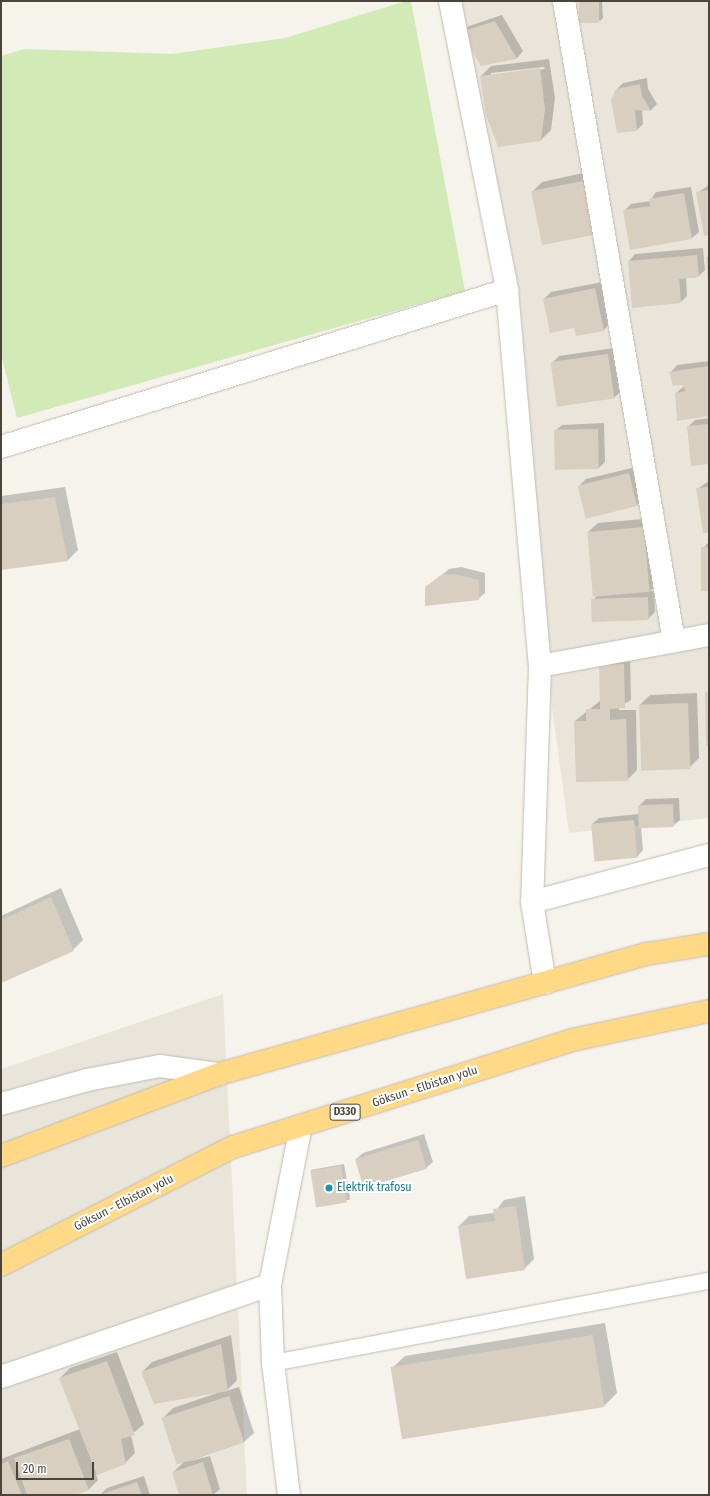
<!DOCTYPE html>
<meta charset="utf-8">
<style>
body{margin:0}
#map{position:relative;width:710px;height:1496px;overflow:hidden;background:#f6f3ec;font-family:"Fira Sans Condensed",sans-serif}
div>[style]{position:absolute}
.residential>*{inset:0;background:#eae5da}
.green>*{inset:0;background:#d2eab5}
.shadow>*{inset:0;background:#0003;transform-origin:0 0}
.building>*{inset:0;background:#d8cfc1;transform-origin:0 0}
.roads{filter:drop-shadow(0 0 1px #c2bbae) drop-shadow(0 0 1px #c2bbae)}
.service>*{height:16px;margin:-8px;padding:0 8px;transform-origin:8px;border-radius:8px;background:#fff}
.minor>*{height:22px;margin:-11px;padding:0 11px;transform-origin:11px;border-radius:11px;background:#fff}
.trunk>*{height:22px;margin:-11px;padding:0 11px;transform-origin:11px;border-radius:11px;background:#ffd985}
.dots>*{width:11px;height:11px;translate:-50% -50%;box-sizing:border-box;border:2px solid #fff;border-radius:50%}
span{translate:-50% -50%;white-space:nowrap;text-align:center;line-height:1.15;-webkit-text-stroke:4px #fff;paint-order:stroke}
.shield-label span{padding:1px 3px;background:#fff;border:1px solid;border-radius:3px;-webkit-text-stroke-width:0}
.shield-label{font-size:11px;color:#4b4439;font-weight:700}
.street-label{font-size:12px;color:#4b4439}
.culture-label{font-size:12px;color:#0d838f}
.left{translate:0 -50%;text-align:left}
.frame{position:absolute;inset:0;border:2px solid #4b4439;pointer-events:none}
.scale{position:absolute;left:16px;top:1462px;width:78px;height:18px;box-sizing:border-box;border:2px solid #4b4439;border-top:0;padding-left:5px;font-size:12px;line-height:14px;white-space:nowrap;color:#4b4439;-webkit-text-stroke:3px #fff;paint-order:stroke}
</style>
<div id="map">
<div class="residential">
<div style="clip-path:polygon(457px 1px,709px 1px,709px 818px,569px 833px)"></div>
<div style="clip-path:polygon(223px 994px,247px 1495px,1px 1495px,1px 1069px)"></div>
</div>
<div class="green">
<div style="clip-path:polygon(406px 1px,411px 1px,465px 291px,17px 418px,1px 354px,1px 56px,24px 49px,172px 54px,285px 38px)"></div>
</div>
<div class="shadow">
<div style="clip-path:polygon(580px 1px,602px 1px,603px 18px,600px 21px)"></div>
<div style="clip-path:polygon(502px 15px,523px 51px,517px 58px,481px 65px,462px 32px,469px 26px)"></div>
<div style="clip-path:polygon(evenodd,549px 59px,555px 98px,551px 130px,541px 140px,481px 76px,491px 66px,549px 59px,544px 67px,545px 69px,491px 75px,491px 73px,544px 67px)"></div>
<div style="clip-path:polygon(647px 78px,648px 89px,657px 104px,651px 110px,642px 110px,643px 124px,637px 130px,616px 90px,623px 83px)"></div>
<div style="clip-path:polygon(592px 171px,608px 223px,532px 192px,542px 182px)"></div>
<div style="clip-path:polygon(709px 185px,709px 234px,697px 193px)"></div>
<div style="clip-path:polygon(691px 187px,699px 232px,692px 238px,624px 211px,631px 204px,650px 201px,656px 192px)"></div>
<div style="clip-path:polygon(703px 248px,705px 270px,698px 277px,686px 278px,687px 296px,681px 302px,629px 261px,635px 254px)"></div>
<div style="clip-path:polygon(602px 282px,610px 323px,604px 330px,575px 327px,544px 299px,551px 292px)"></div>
<div style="clip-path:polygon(614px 348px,620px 392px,614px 398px,552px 363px,559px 356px)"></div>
<div style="clip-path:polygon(709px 361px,709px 415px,676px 393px,684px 386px,671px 372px,677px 365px)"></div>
<div style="clip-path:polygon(709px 418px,709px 463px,688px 427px,695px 420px)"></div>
<div style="clip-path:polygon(604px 423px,605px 462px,599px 468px,555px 431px,562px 425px)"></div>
<div style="clip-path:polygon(636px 467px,644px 498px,637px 505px,587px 517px,579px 486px,586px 479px)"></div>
<div style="clip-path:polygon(709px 481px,709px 532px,697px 489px)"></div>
<div style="clip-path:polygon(65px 487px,78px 550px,68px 560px,1px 569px,1px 496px)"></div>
<div style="clip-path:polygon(654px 518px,660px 581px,650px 591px,654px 591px,655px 612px,648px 619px,592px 601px,597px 596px,588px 532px,598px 523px)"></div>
<div style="clip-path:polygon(709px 542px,709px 591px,702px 549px)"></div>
<div style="clip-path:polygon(461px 567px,485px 573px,485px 593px,478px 599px,426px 588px,449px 569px)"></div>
<div style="clip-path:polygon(630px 658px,631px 700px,619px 707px,619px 710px,636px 710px,637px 770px,627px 780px,575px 721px,601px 700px,600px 665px)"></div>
<div style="clip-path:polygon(697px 693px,699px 758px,689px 768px,640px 705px,650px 695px)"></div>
<div style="clip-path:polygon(679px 798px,680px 820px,673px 826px,641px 827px,643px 850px,637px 857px,592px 824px,599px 818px,639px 814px,639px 806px,646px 799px)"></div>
<div style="clip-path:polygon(61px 888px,83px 940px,73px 950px,1px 982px,1px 916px)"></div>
<div style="clip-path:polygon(424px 1134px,433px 1162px,426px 1168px,356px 1159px,363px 1153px)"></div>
<div style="left:344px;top:1164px;width:36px;height:33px;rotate:80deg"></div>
<div style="clip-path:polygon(525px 1196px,534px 1259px,524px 1269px,459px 1226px,469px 1216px,494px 1213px,504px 1200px)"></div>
<div style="clip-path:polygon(605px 1323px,617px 1393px,604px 1406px,392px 1368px,405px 1356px)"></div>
<div style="clip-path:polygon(231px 1335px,237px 1380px,226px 1391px,239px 1387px,254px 1433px,244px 1442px,186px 1462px,210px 1456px,220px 1489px,213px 1495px,180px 1495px,173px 1472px,183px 1463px,163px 1418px,173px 1408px,223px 1391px,142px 1372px,152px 1362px)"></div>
<div style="clip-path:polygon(117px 1352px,144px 1424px,131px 1435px,135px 1453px,125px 1463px,96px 1474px,98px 1480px,88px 1490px,72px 1495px,1px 1495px,1px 1459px,80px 1429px,60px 1378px,70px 1368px)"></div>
<div style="clip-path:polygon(144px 1476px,150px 1495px,100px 1495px,107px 1488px)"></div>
</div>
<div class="building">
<div style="left:579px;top:1px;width:20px;height:22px"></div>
<div style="clip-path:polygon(495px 21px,517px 59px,481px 66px,461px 32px)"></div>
<div style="clip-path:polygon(540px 68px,545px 109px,541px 141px,498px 147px,486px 115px,480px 76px)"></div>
<div style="clip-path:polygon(640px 84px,642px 96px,651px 111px,635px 110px,637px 131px,617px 133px,611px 100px,616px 89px)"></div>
<div style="clip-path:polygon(583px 181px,588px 204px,592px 200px,599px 234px,542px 245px,531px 191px)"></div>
<div style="clip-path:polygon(709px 190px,709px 235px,704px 236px,696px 192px)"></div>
<div style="clip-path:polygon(684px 193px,692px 239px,630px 250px,623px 210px,650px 206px,649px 199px)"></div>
<div style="clip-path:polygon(697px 255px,699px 277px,679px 279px,681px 303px,632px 308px,628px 261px)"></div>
<div style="clip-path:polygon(706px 257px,709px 257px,709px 283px,708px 283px)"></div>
<div style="clip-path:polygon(595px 288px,604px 331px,576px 336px,574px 328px,550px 333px,543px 299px)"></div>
<div style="left:608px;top:354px;width:45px;height:58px;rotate:82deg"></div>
<div style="clip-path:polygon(709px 366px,709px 416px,677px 421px,675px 393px,686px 391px,682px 385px,673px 386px,669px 372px)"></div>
<div style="clip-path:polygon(709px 424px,709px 464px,691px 466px,687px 426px)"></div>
<div style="left:598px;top:429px;width:40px;height:44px;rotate:89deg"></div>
<div style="left:629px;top:473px;width:34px;height:53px;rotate:76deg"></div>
<div style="clip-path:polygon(709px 487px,709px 533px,703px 533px,696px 488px)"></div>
<div style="clip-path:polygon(55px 497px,68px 561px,1px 570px,1px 504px)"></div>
<div style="left:644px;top:527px;width:65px;height:57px;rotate:85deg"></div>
<div style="left:709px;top:547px;width:44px;height:8px;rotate:90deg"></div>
<div style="clip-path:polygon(454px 574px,479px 580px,479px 600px,425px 606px,425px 587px,441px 575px)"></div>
<div style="left:648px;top:597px;width:23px;height:57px;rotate:88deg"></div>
<div style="clip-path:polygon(624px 664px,625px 708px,610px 709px,610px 720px,626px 719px,628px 781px,576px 782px,574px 721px,586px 721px,586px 709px,600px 709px,599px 665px)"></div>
<div style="clip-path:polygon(705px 692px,709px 692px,709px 746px,706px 746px)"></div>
<div style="left:688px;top:703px;width:66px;height:49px;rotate:88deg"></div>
<div style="left:673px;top:804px;width:23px;height:35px;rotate:88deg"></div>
<div style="left:634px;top:820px;width:38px;height:43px;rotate:85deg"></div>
<div style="clip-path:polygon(51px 897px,74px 951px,1px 983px,1px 920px)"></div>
<div style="left:418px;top:1140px;width:30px;height:66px;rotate:73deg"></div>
<div style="left:341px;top:1166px;width:37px;height:31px;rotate:81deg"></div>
<div style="clip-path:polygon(516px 1206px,525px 1270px,466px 1279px,458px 1226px,495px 1221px,493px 1209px)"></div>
<div style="left:593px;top:1335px;width:73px;height:205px;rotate:81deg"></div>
<div style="clip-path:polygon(221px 1344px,228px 1391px,154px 1404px,141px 1372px)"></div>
<div style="clip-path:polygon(107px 1361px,135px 1435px,121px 1439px,126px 1464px,97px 1475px,59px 1378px)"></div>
<div style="left:229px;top:1396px;width:49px;height:71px;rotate:72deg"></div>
<div style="clip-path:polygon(69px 1439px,89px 1490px,75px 1495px,27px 1495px,14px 1458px)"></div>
<div style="clip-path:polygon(8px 1461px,22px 1495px,1px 1495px,1px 1464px)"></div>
<div style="clip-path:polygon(203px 1462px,213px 1495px,179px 1495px,172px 1472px)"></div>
<div style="clip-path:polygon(137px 1482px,142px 1495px,99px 1495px)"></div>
</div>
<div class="roads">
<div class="service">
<div style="left:273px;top:1363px;width:444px;rotate:-10.7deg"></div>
</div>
<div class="minor">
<div style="left:450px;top:1px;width:295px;rotate:78.8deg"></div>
<div style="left:507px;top:290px;width:377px;rotate:85deg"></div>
<div style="left:540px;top:666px;width:236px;rotate:91.9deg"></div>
<div style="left:532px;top:902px;width:82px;rotate:80.9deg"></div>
<div style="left:564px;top:1px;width:649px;rotate:80.25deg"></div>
<div style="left:1px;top:447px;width:530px;rotate:-17.24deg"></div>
<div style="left:540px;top:666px;width:172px;rotate:-10.4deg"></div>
<div style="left:532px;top:902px;width:183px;rotate:-14.9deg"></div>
<div style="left:1px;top:1104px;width:89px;rotate:-15.6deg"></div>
<div style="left:87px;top:1080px;width:74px;rotate:-10.9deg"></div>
<div style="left:160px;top:1066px;width:60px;rotate:7.7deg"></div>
<div style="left:1px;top:1377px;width:284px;rotate:-18.9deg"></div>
<div style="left:289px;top:1495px;width:133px;rotate:-96.9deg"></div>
<div style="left:273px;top:1363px;width:78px;rotate:-92.2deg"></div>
<div style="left:270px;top:1285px;width:162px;rotate:-79deg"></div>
</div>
<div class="trunk">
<div style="left:1px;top:1156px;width:233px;rotate:-20.6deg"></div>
<div style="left:219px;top:1074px;width:445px;rotate:-15.7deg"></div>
<div style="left:647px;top:954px;width:63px;rotate:-9.2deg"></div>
<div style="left:1px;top:1265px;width:260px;rotate:-27deg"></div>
<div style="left:233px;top:1147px;width:355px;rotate:-17.5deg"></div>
<div style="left:572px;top:1040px;width:140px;rotate:-12deg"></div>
</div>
</div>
<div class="dots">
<div style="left:329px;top:1188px;background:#0f9aa8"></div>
</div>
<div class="shield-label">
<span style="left:345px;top:1112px">D330</span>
</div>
<div class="street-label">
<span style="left:425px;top:1087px;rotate:-18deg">Göksun - Elbistan yolu</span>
<span style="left:124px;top:1203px;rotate:-27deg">Göksun - Elbistan yolu</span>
</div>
<div class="culture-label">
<span class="left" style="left:337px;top:1188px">Elektrik trafosu</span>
</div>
<div class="frame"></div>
<div class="scale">20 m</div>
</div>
